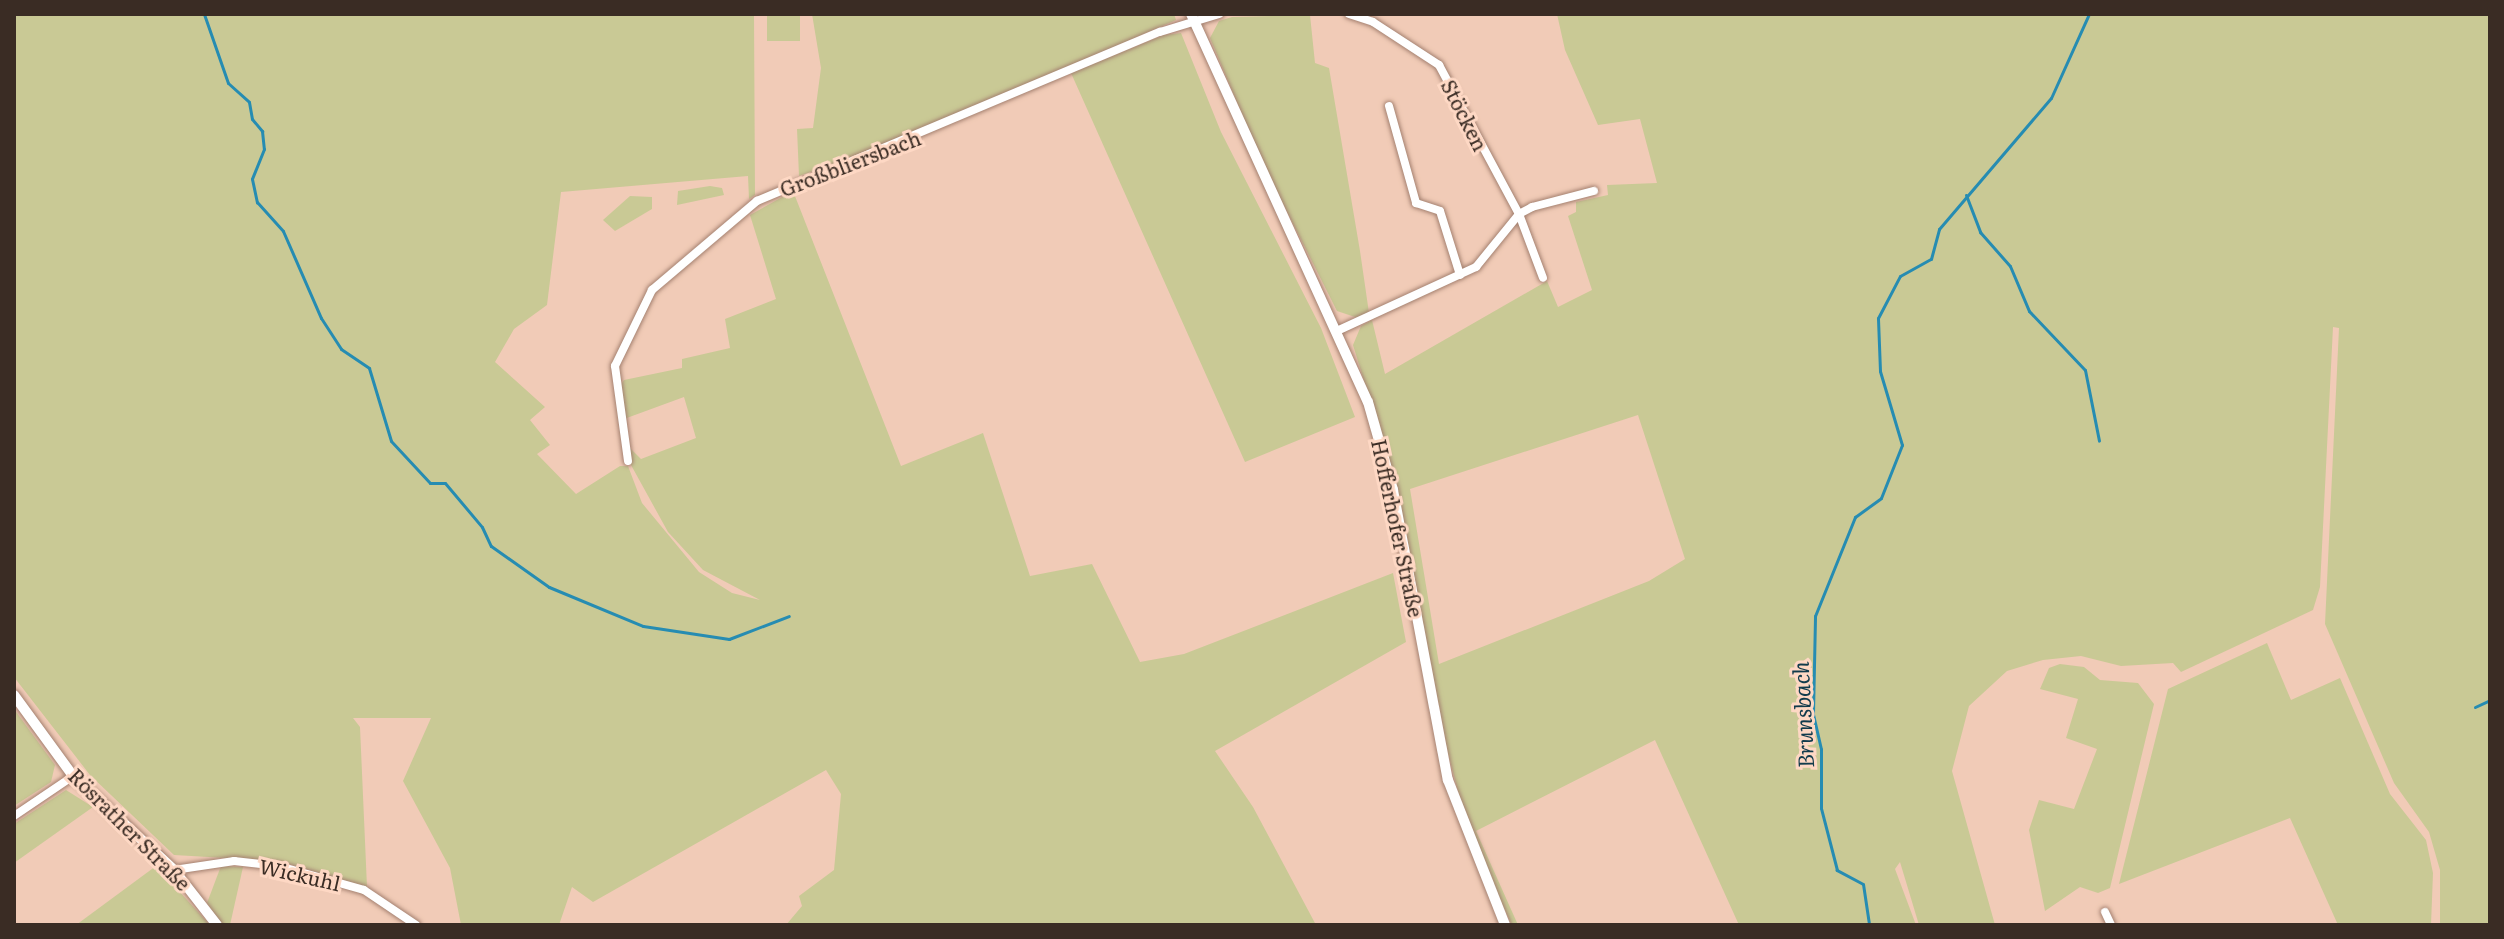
<!DOCTYPE html>
<meta charset="utf-8">
<style>
body{margin:0}
#map{position:relative;width:2504px;height:939px;overflow:hidden;background:#f1cbb7;font-family:Literata,serif}
div>[style]{position:absolute}
.green>*{inset:0;background:#c9c995;transform-origin:0 0}
.stream>*{height:3px;margin:-1.5px;padding:0 1.5px;transform-origin:1.5px;border-radius:1.5px;background:#268cb2}
.roads{filter:drop-shadow(0 0 2px #a48170) drop-shadow(0 0 2px #a48170)}
.minor>*{height:8px;margin:-4px;padding:0 4px;transform-origin:4px;border-radius:4px;background:#fff}
.tertiary>*{height:10px;margin:-5px;padding:0 5px;transform-origin:5px;border-radius:5px;background:#fff}
span{translate:-50% -50%;white-space:nowrap;text-align:center;line-height:1.15;-webkit-text-stroke:6px #fed8c4;paint-order:stroke}
.street-label{font-size:20px;color:#3a2c24}
.water-label{font-size:22px;color:#113b4c;font-style:italic}
.frame{position:absolute;inset:0;border:16px solid #3a2c24;pointer-events:none}
</style>
<div id="map">
<div class="green">
<div style="clip-path:polygon(14px 14px,754px 14px,755px 195px,749px 199px,748px 176px,561px 192px,547px 305px,514px 329px,495px 362px,545px 407px,530px 420px,550px 445px,537px 454px,576px 494px,620px 466px,628px 466px,642px 503px,699px 572px,732px 593px,760px 600px,703px 570px,668px 532px,631px 465px,626px 444px,641px 459px,696px 438px,684px 397px,624px 419px,620px 386px,624px 380px,682px 368px,682px 359px,730px 348px,725px 319px,776px 299px,750px 215px,793px 191px,901px 466px,983px 433px,1030px 576px,1092px 564px,1140px 662px,1184px 654px,1393px 573px,1406px 642px,1215px 751px,1253px 807px,1316px 925px,786px 925px,802px 906px,799px 896px,834px 870px,841px 794px,826px 770px,593px 902px,572px 887px,559px 925px,461px 925px,450px 868px,403px 781px,431px 718px,353px 718px,360px 727px,367px 887px,279px 861px,174px 855px,90px 775px,14px 677px)"></div>
<div style="left:767px;top:14px;width:33px;height:27px"></div>
<div style="clip-path:polygon(812px 14px,1174px 14px,1176px 20px,888px 145px,799px 176px,797px 129px,813px 128px,821px 68px)"></div>
<div style="clip-path:polygon(evenodd,1557px 14px,2490px 14px,2490px 925px,2440px 925px,2440px 870px,2429px 832px,2394px 783px,2325px 624px,2339px 328px,2333px 327px,2320px 587px,2313px 610px,2181px 672px,2173px 663px,2121px 666px,2081px 656px,2043px 660px,2007px 671px,1969px 706px,1952px 771px,1995px 925px,1919px 925px,1900px 862px,1895px 869px,1916px 925px,1739px 925px,1655px 740px,1476px 831px,1518px 925px,1512px 925px,1469px 833px,1448px 753px,1398px 491px,1353px 345px,1361px 326px,1372px 320px,1385px 374px,1547px 281px,1558px 307px,1592px 290px,1568px 216px,1576px 212px,1576px 202px,1608px 195px,1607px 185px,1657px 183px,1640px 119px,1598px 125px,1565px 50px,1557px 14px,1638px 415px,1685px 559px,1649px 581px,1439px 664px,1410px 489px,1638px 415px)"></div>
<div style="clip-path:polygon(1310px 15px,1315px 63px,1329px 68px,1360px 251px,1369px 313px,1358px 318px,1337px 311px,1263px 164px,1210px 38px,1219px 21px,1232px 17px)"></div>
<div style="clip-path:polygon(1181px 33px,1221px 132px,1321px 328px,1355px 417px,1245px 462px,1071px 73px,1164px 35px)"></div>
<div style="clip-path:polygon(710px 186px,722px 188px,724px 195px,677px 205px,678px 191px)"></div>
<div style="clip-path:polygon(630px 196px,652px 197px,652px 209px,615px 231px,603px 220px)"></div>
<div style="clip-path:polygon(2267px 643px,2291px 700px,2340px 678px,2390px 794px,2426px 840px,2433px 873px,2431px 925px,2338px 925px,2290px 818px,2119px 884px,2168px 689px)"></div>
<div style="clip-path:polygon(2060px 664px,2084px 667px,2100px 680px,2138px 683px,2154px 704px,2110px 888px,2098px 893px,2080px 887px,2045px 911px,2029px 830px,2039px 800px,2074px 809px,2097px 749px,2066px 738px,2078px 699px,2040px 689px,2049px 668px)"></div>
<div style="clip-path:polygon(14px 709px,55px 765px,51px 782px,14px 806px)"></div>
<div style="clip-path:polygon(66px 790px,93px 807px,14px 863px,14px 824px)"></div>
<div style="clip-path:polygon(156px 866px,210px 925px,76px 925px)"></div>
<div style="clip-path:polygon(221px 866px,243px 867px,230px 925px,222px 925px,207px 903px)"></div>
</div>
<div class="stream">
<div style="left:204px;top:14px;width:73px;rotate:70.8deg"></div>
<div style="left:228px;top:83px;width:28px;rotate:42deg"></div>
<div style="left:249px;top:102px;width:17px;rotate:80deg"></div>
<div style="left:252px;top:119px;width:16px;rotate:50deg"></div>
<div style="left:262px;top:131px;width:18px;rotate:84deg"></div>
<div style="left:264px;top:149px;width:32px;rotate:112deg"></div>
<div style="left:252px;top:179px;width:24px;rotate:78deg"></div>
<div style="left:257px;top:202px;width:39px;rotate:48deg"></div>
<div style="left:283px;top:231px;width:95px;rotate:66.4deg"></div>
<div style="left:321px;top:318px;width:37px;rotate:57deg"></div>
<div style="left:341px;top:349px;width:34px;rotate:34deg"></div>
<div style="left:369px;top:368px;width:76px;rotate:73.2deg"></div>
<div style="left:391px;top:441px;width:57px;rotate:47.1deg"></div>
<div style="left:430px;top:483px;width:15px"></div>
<div style="left:445px;top:483px;width:57px;rotate:49.9deg"></div>
<div style="left:482px;top:527px;width:21px;rotate:65deg"></div>
<div style="left:491px;top:546px;width:71px;rotate:35.3deg"></div>
<div style="left:549px;top:587px;width:102px;rotate:22.5deg"></div>
<div style="left:643px;top:626px;width:87px;rotate:8.6deg"></div>
<div style="left:729px;top:639px;width:64px;rotate:-21deg"></div>
<div style="left:1966px;top:195px;width:40px;rotate:69deg"></div>
<div style="left:1980px;top:232px;width:45px;rotate:48.6deg"></div>
<div style="left:2010px;top:266px;width:49px;rotate:67.1deg"></div>
<div style="left:2029px;top:311px;width:81px;rotate:46.5deg"></div>
<div style="left:2085px;top:370px;width:72px;rotate:78.8deg"></div>
<div style="left:2475px;top:707px;width:17px;rotate:-25deg"></div>
<div style="left:1869px;top:924px;width:40px;rotate:-98.5deg"></div>
<div style="left:1863px;top:884px;width:30px;rotate:-152deg"></div>
<div style="left:1837px;top:870px;width:64px;rotate:-104.5deg"></div>
<div style="left:1821px;top:808px;width:59px;rotate:-90deg"></div>
<div style="left:1821px;top:749px;width:37px;rotate:-103deg"></div>
<div style="left:1813px;top:713px;width:97px;rotate:-88.8deg"></div>
<div style="left:1815px;top:616px;width:107px;rotate:-68deg"></div>
<div style="left:1855px;top:517px;width:32px;rotate:-36deg"></div>
<div style="left:1881px;top:498px;width:57px;rotate:-68.4deg"></div>
<div style="left:1902px;top:445px;width:77px;rotate:-106.6deg"></div>
<div style="left:1880px;top:371px;width:53px;rotate:-92.2deg"></div>
<div style="left:1878px;top:318px;width:47px;rotate:-62.4deg"></div>
<div style="left:1900px;top:276px;width:35px;rotate:-29deg"></div>
<div style="left:1931px;top:259px;width:31px;rotate:-75deg"></div>
<div style="left:1939px;top:229px;width:172px;rotate:-49.5deg"></div>
<div style="left:2051px;top:98px;width:92px;rotate:-65.7deg"></div>
</div>
<div class="roads">
<div class="minor">
<div style="left:1349px;top:14px;width:25px;rotate:18deg"></div>
<div style="left:1373px;top:22px;width:79px;rotate:33.1deg"></div>
<div style="left:1439px;top:65px;width:169px;rotate:61.8deg"></div>
<div style="left:1519px;top:214px;width:68px;rotate:69.4deg"></div>
<div style="left:1389px;top:106px;width:101px;rotate:74.4deg"></div>
<div style="left:1416px;top:203px;width:25px;rotate:18deg"></div>
<div style="left:1440px;top:211px;width:67px;rotate:72.6deg"></div>
<div style="left:1339px;top:330px;width:151px;rotate:-24.7deg"></div>
<div style="left:1476px;top:267px;width:68px;rotate:-50.9deg"></div>
<div style="left:1519px;top:214px;width:15px;rotate:-28deg"></div>
<div style="left:1532px;top:207px;width:64px;rotate:-14.5deg"></div>
<div style="left:628px;top:461px;width:96px;rotate:-97.8deg"></div>
<div style="left:615px;top:366px;width:85px;rotate:-64deg"></div>
<div style="left:652px;top:290px;width:138px;rotate:-40.3deg"></div>
<div style="left:757px;top:201px;width:437px;rotate:-22.8deg"></div>
<div style="left:1160px;top:32px;width:62px;rotate:-17deg"></div>
<div style="left:14px;top:816px;width:71px;rotate:-34.1deg"></div>
<div style="left:174px;top:870px;width:61px;rotate:-8.5deg"></div>
<div style="left:234px;top:861px;width:45px;rotate:6.3deg"></div>
<div style="left:279px;top:866px;width:88px;rotate:15.8deg"></div>
<div style="left:364px;top:890px;width:63px;rotate:33.9deg"></div>
<div style="left:2105px;top:912px;width:14px;rotate:65deg"></div>
</div>
<div class="tertiary">
<div style="left:1191px;top:14px;width:426px;rotate:65.5deg"></div>
<div style="left:1368px;top:402px;width:91px;rotate:74.1deg"></div>
<div style="left:1393px;top:490px;width:295px;rotate:79.3deg"></div>
<div style="left:1448px;top:780px;width:156px;rotate:68.5deg"></div>
<div style="left:14px;top:695px;width:100px;rotate:53.9deg"></div>
<div style="left:73px;top:776px;width:138px;rotate:42.9deg"></div>
<div style="left:174px;top:870px;width:70px;rotate:52deg"></div>
</div>
</div>
<div class="street-label">
<span style="left:1465px;top:115px;rotate:63deg">Stöcken</span>
<span style="left:850px;top:163px;rotate:-21deg">Großbliersbach</span>
<span style="left:1398px;top:528px;rotate:78deg">Hofferhofer Straße</span>
<span style="left:130px;top:829px;rotate:45deg">Rösrather Straße</span>
<span style="left:300px;top:874px;rotate:13deg">Wickuhl</span>
</div>
<div class="water-label">
<span style="left:1802px;top:715px;rotate:-93deg">Brunsbach</span>
</div>
<div class="frame"></div>
</div>
